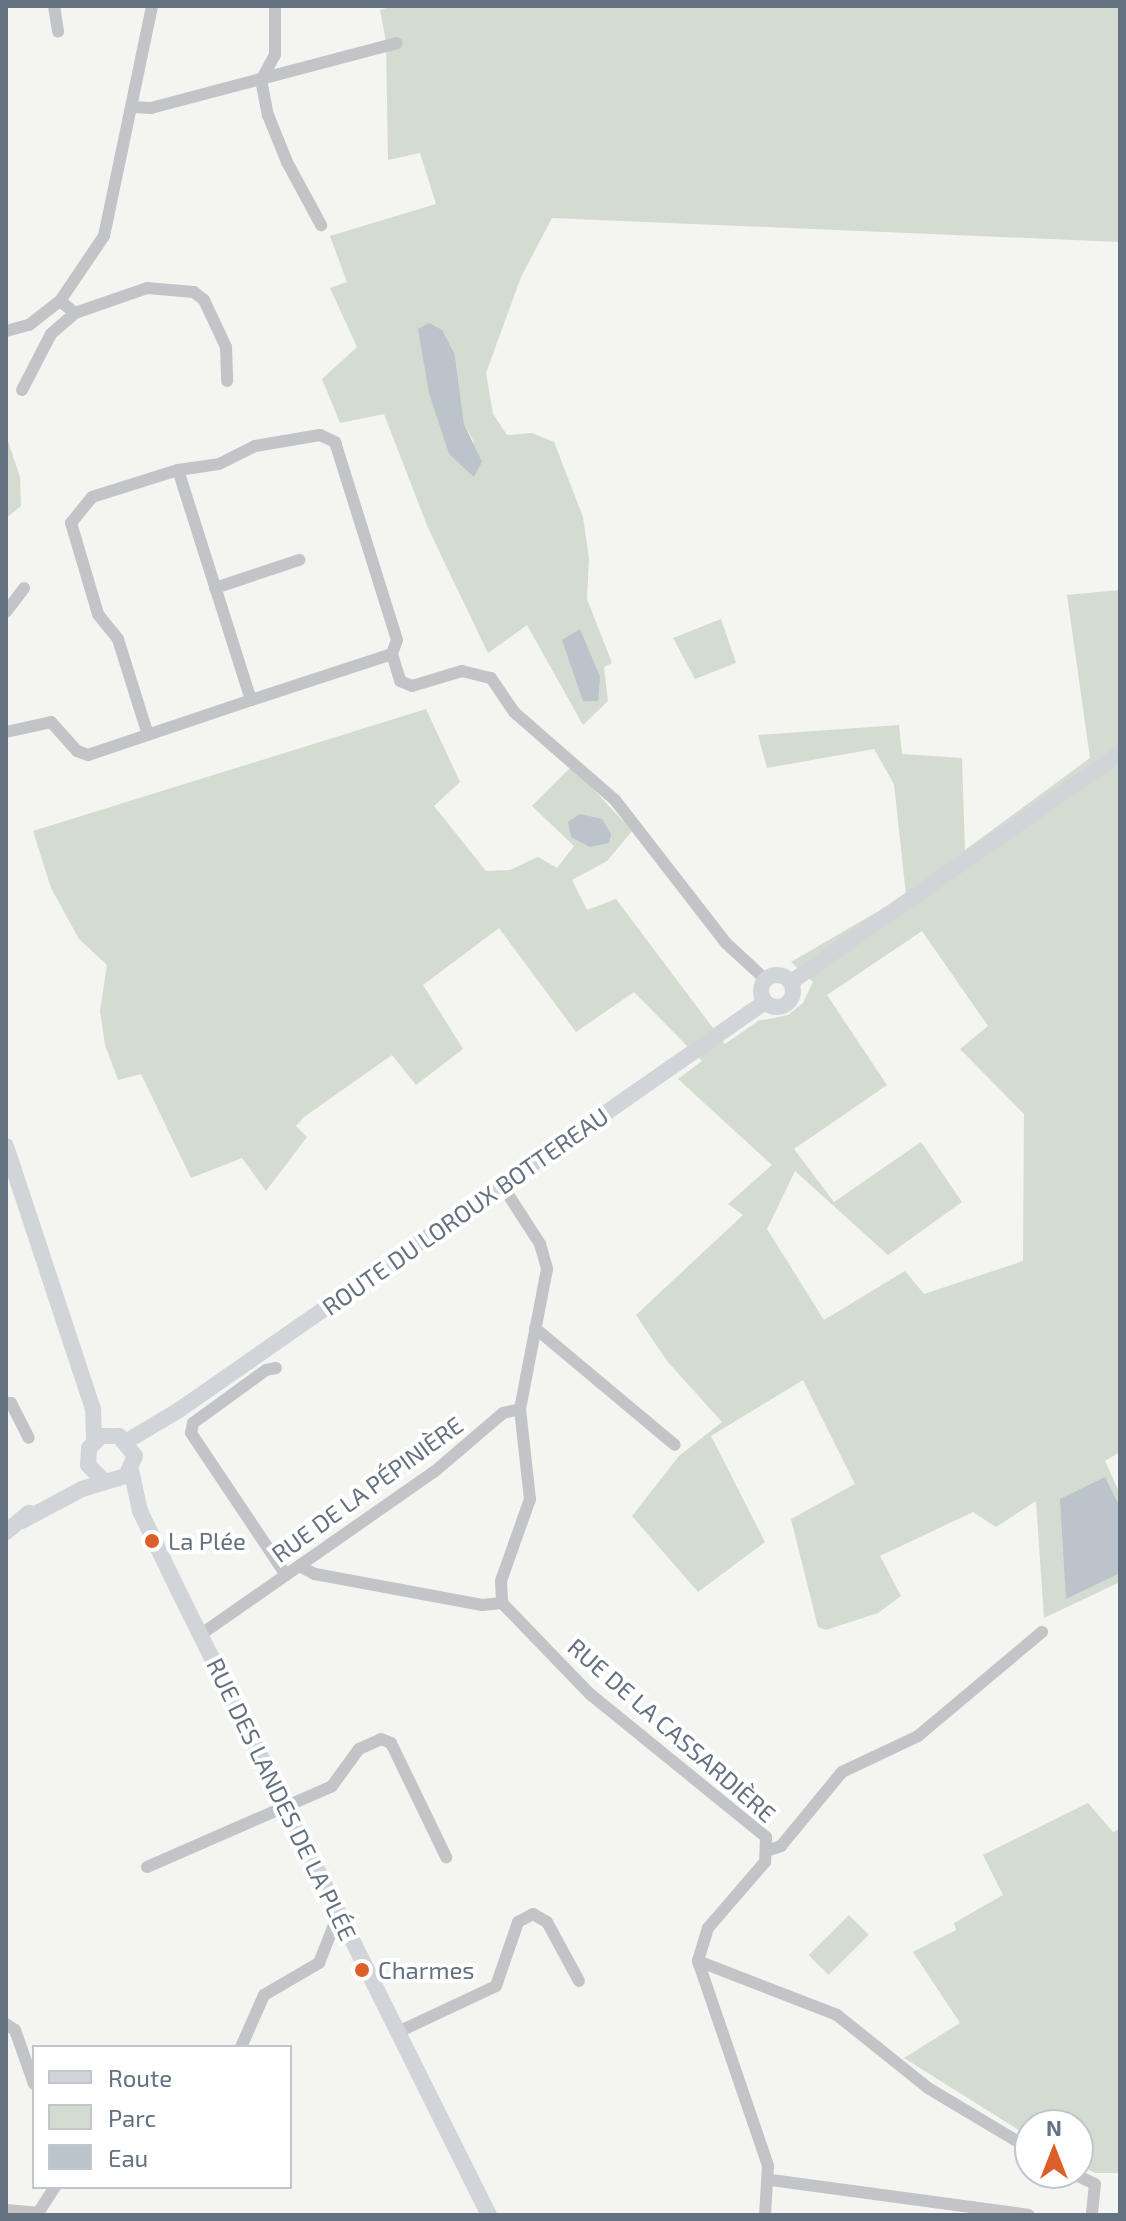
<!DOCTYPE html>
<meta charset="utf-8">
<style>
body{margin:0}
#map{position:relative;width:1126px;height:2221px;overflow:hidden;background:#f4f4f0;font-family:"Exo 2",sans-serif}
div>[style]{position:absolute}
.green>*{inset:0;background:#d4dbd1;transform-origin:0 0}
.water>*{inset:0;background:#bac4ca}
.street>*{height:12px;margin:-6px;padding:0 6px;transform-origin:6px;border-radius:6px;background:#c2c4c8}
.secondary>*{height:16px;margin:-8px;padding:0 8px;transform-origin:8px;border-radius:8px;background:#d1d5da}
.secondary>.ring{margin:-8px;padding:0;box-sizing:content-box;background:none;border:16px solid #d1d5da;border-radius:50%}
.dots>*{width:22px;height:22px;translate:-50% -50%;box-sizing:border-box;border:4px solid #fff;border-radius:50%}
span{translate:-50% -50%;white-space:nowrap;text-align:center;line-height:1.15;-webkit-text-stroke:8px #fff;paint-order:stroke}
.street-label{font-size:24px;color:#647180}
.poi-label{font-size:24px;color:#647180}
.left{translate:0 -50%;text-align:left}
.frame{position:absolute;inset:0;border:8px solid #647180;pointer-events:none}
.legend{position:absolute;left:32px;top:2045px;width:260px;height:144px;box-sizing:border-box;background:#fff;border:2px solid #c1c6cc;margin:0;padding:10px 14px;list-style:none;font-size:24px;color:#647180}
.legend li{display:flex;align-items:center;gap:16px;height:40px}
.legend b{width:40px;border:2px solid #c1c6cc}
.north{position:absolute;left:1014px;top:2109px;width:80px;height:80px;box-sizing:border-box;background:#fff;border:2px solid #c1c6cc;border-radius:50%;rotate:0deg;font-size:22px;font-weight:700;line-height:32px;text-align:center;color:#647180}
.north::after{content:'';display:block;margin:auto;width:28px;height:36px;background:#dc5e28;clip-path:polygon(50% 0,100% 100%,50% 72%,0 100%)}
</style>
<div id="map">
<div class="green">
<div style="clip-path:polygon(evenodd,393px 6px,1120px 6px,1120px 242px,552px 218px,521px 277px,486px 373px,493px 414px,507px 435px,532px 433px,554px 442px,583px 517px,589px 558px,587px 599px,612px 663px,604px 667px,608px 701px,583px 725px,527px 625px,488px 653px,428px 528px,384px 414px,340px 423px,322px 379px,357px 347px,330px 288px,347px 282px,330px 236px,436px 204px,420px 153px,388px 160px,386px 42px,380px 10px,393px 6px,455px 354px,464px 424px,474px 442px,449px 454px,440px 424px,455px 354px)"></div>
<div style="clip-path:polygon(6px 435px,20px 477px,21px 506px,6px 518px)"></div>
<div style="clip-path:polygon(evenodd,1120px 590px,1120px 1452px,1105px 1461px,1120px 1494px,1120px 1582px,1044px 1618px,1036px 1501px,996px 1527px,973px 1512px,880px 1556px,901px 1596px,878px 1613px,826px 1630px,818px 1627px,791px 1519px,855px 1484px,803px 1380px,711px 1436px,765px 1542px,698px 1592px,632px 1516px,679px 1456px,722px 1422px,667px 1361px,636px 1315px,743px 1215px,728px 1204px,772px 1165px,678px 1079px,702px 1061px,634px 992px,576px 1032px,499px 928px,423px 985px,463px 1049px,416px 1085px,392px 1055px,304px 1117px,296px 1126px,307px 1137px,266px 1191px,242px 1158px,191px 1178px,141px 1074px,118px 1080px,105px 1045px,100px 1011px,107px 965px,79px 939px,51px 888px,33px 831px,426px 709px,460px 782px,434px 806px,486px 871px,510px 870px,538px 857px,557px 868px,574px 846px,532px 806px,572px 766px,632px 831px,607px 861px,572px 880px,587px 910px,616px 899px,725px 1044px,758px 1021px,788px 1015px,803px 1003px,813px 982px,791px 962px,906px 895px,894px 784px,874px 749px,767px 768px,758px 735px,899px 725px,902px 754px,962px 758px,965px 850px,1090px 758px,1067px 595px,1120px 590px,922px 931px,988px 1026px,960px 1049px,1024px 1114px,1023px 1261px,924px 1294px,905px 1271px,824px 1320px,767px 1229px,795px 1171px,888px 1255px,962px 1202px,921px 1142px,834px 1202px,794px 1149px,887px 1085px,827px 995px,922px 931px)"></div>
<div style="clip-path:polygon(721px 619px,736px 663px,695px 679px,673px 638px)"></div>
<div style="clip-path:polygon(1088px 1803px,1113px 1832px,1120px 1829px,1120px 2173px,1095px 2173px,1078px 2164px,1078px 2125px,1030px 2125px,1030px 2137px,904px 2058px,960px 2023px,913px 1952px,956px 1930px,954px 1923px,1003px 1895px,983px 1855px)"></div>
<div style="left:849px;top:1915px;width:28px;height:57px;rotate:45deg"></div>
</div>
<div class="water">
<div style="clip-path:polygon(429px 323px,442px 330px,455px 355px,464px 424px,482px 462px,474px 477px,449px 454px,429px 393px,418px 329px)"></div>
<div style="clip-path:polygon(580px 629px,600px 677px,598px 701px,583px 701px,562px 640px)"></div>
<div style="clip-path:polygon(580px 814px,602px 819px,611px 834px,609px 843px,590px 847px,571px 837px,568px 822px)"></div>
<div style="clip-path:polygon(1105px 1477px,1120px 1507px,1120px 1573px,1066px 1599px,1060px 1499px)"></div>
</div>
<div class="street">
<div style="left:54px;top:6px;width:26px;rotate:81deg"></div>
<div style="left:262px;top:79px;width:27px;rotate:-62deg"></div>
<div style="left:275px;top:55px;width:49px;rotate:-90deg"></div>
<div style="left:261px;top:80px;width:36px;rotate:79deg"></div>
<div style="left:268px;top:115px;width:51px;rotate:68deg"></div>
<div style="left:287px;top:162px;width:72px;rotate:61.6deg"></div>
<div style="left:133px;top:107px;width:18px;rotate:3deg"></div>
<div style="left:151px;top:108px;width:254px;rotate:-14.8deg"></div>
<div style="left:60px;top:301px;width:19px;rotate:39deg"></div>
<div style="left:75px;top:313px;width:76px;rotate:-19.1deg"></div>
<div style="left:147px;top:288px;width:47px;rotate:4.9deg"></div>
<div style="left:194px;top:292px;width:13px;rotate:39deg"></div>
<div style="left:204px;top:300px;width:52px;rotate:64.9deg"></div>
<div style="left:226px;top:347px;width:34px;rotate:88deg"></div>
<div style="left:6px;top:331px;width:24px;rotate:-15deg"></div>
<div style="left:29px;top:325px;width:39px;rotate:-38deg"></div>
<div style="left:60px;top:301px;width:78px;rotate:-55.9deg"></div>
<div style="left:104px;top:236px;width:235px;rotate:-78.2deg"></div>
<div style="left:22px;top:390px;width:63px;rotate:-62.6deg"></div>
<div style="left:51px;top:334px;width:32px;rotate:-41deg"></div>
<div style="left:215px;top:588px;width:89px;rotate:-18.4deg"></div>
<div style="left:6px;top:612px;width:30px;rotate:-53deg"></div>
<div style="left:392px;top:654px;width:148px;rotate:161.9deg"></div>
<div style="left:251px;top:700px;width:241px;rotate:-107.6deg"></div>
<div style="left:178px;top:470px;width:41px;rotate:-8.3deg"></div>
<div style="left:219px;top:464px;width:40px;rotate:-26.6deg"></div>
<div style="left:255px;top:446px;width:66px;rotate:-9.6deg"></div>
<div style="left:320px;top:435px;width:17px;rotate:25deg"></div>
<div style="left:335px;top:442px;width:207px;rotate:72.6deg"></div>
<div style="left:397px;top:640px;width:15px;rotate:110deg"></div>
<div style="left:392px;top:654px;width:28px;rotate:73deg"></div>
<div style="left:400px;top:681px;width:13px;rotate:23deg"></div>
<div style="left:412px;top:686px;width:52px;rotate:-16.7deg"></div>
<div style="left:462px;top:671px;width:30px;rotate:14deg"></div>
<div style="left:491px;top:678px;width:41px;rotate:55.9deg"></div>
<div style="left:514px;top:712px;width:134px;rotate:41.1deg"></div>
<div style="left:615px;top:800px;width:181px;rotate:52.2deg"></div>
<div style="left:726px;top:943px;width:54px;rotate:42.8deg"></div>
<div style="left:6px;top:732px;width:46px;rotate:-12.5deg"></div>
<div style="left:51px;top:722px;width:39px;rotate:48deg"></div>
<div style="left:77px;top:751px;width:12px;rotate:20deg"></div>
<div style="left:88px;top:755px;width:172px;rotate:-18.6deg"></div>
<div style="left:148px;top:735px;width:101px;rotate:-107.4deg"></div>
<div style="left:118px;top:639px;width:32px;rotate:-129deg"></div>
<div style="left:98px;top:614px;width:95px;rotate:-106.5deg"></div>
<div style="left:71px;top:523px;width:33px;rotate:-51deg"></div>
<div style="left:92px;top:497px;width:90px;rotate:-17.4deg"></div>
<div style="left:502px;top:1185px;width:70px;rotate:57.2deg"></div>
<div style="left:540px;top:1244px;width:26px;rotate:74deg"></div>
<div style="left:547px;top:1269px;width:143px;rotate:100.9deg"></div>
<div style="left:520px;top:1409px;width:91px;rotate:83.7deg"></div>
<div style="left:530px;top:1499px;width:87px;rotate:109.5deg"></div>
<div style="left:501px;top:1581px;width:22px;rotate:87deg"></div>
<div style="left:502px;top:1603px;width:127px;rotate:46deg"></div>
<div style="left:590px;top:1694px;width:227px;rotate:39.1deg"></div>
<div style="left:766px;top:1837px;width:25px;rotate:92deg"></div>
<div style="left:765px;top:1862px;width:87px;rotate:130.8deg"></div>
<div style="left:708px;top:1928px;width:34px;rotate:107deg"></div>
<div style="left:698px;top:1961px;width:217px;rotate:71.1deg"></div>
<div style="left:768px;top:2166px;width:49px;rotate:93.5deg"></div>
<div style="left:535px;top:1328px;width:182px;rotate:39.9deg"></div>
<div style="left:276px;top:1368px;width:10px;rotate:169deg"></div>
<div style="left:266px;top:1370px;width:90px;rotate:144deg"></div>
<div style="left:193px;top:1423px;width:10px;rotate:101deg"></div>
<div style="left:191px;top:1433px;width:171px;rotate:56.2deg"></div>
<div style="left:6px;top:1403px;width:5px"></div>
<div style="left:11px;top:1403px;width:39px;rotate:63deg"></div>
<div style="left:299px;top:1566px;width:18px;rotate:27deg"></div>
<div style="left:315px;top:1574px;width:170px;rotate:10.5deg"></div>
<div style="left:482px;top:1605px;width:20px;rotate:-6deg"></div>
<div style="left:200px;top:1635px;width:285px;rotate:-34.9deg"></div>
<div style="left:434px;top:1472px;width:91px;rotate:-40.5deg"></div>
<div style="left:503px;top:1413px;width:17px;rotate:-13deg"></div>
<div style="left:769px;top:1850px;width:13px;rotate:-18deg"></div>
<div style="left:781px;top:1846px;width:96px;rotate:-50.5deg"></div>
<div style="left:842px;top:1772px;width:84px;rotate:-25.3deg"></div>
<div style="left:918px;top:1736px;width:162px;rotate:-40deg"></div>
<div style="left:147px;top:1867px;width:202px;rotate:-23.6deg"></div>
<div style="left:332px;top:1786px;width:46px;rotate:-53.9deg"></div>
<div style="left:359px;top:1749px;width:24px;rotate:-24deg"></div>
<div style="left:381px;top:1739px;width:11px;rotate:22deg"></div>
<div style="left:391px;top:1743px;width:127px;rotate:64.2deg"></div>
<div style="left:698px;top:1961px;width:149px;rotate:21.2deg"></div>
<div style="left:837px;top:2015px;width:117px;rotate:38.7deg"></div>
<div style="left:928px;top:2088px;width:119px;rotate:30.9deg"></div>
<div style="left:6px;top:2024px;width:11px;rotate:34deg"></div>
<div style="left:15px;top:2030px;width:57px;rotate:70.6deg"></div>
<div style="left:398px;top:2032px;width:108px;rotate:-25.1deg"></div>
<div style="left:496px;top:1986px;width:68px;rotate:-71deg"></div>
<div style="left:518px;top:1922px;width:17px;rotate:-28deg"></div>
<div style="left:533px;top:1914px;width:16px;rotate:30deg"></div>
<div style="left:547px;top:1922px;width:67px;rotate:61.5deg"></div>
<div style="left:241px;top:2047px;width:57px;rotate:-66.1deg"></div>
<div style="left:264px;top:1995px;width:64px;rotate:-30.2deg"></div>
<div style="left:319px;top:1963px;width:41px;rotate:-68.5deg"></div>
<div style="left:334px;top:1925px;width:9px;rotate:-32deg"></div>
<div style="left:1072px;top:2173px;width:25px;rotate:26deg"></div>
<div style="left:1095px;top:2184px;width:31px;rotate:96deg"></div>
<div style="left:771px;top:2180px;width:260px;rotate:7.7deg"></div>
<div style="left:6px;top:2210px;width:32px;rotate:5deg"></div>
<div style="left:38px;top:2213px;width:31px;rotate:-57deg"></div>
</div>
<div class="secondary">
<div class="ring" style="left:761px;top:975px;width:16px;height:16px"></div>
<div style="left:791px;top:982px;width:401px;rotate:-34.8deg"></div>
<div style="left:6px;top:1146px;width:277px;rotate:71.7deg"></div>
<div style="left:93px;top:1409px;width:32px;rotate:88deg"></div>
<div style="left:127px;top:1441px;width:61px;rotate:-30.8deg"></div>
<div style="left:179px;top:1410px;width:714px;rotate:-34.85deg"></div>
<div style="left:131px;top:1470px;width:42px;rotate:77.6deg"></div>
<div style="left:140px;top:1511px;width:90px;rotate:64.3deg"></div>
<div style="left:179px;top:1592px;width:696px;rotate:63.55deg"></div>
<div style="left:22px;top:1521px;width:68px;rotate:-28.1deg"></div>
<div style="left:82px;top:1489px;width:46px;rotate:-16.5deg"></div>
<div style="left:126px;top:1476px;width:22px;rotate:-66deg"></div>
<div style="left:135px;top:1456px;width:26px;rotate:-129deg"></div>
<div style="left:119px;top:1436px;width:18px;rotate:180deg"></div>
<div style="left:101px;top:1436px;width:17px;rotate:135deg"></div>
<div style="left:89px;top:1448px;width:17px;rotate:93deg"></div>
<div style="left:88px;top:1465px;width:23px;rotate:45deg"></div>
<div style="left:6px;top:1532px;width:30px;rotate:-40deg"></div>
</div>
<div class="dots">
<div style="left:152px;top:1541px;background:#dc5e28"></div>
<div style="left:362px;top:1970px;background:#dc5e28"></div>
</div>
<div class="street-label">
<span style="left:465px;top:1211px;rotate:-35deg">ROUTE DU LOROUX BOTTEREAU</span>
<span style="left:367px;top:1489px;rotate:-36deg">RUE DE LA PÉPINIÈRE</span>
<span style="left:672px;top:1730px;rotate:41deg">RUE DE LA CASSARDIÈRE</span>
<span style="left:282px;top:1799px;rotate:64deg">RUE DES LANDES DE LA PLÉE</span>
</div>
<div class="poi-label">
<span class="left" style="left:168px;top:1541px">La Plée</span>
<span class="left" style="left:378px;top:1970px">Charmes</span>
</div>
<div class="frame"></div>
<ul class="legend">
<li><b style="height:10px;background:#d1d5da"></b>Route</li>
<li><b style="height:22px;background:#d4dbd1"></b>Parc</li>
<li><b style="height:22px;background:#bac4ca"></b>Eau</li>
</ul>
<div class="north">N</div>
</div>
